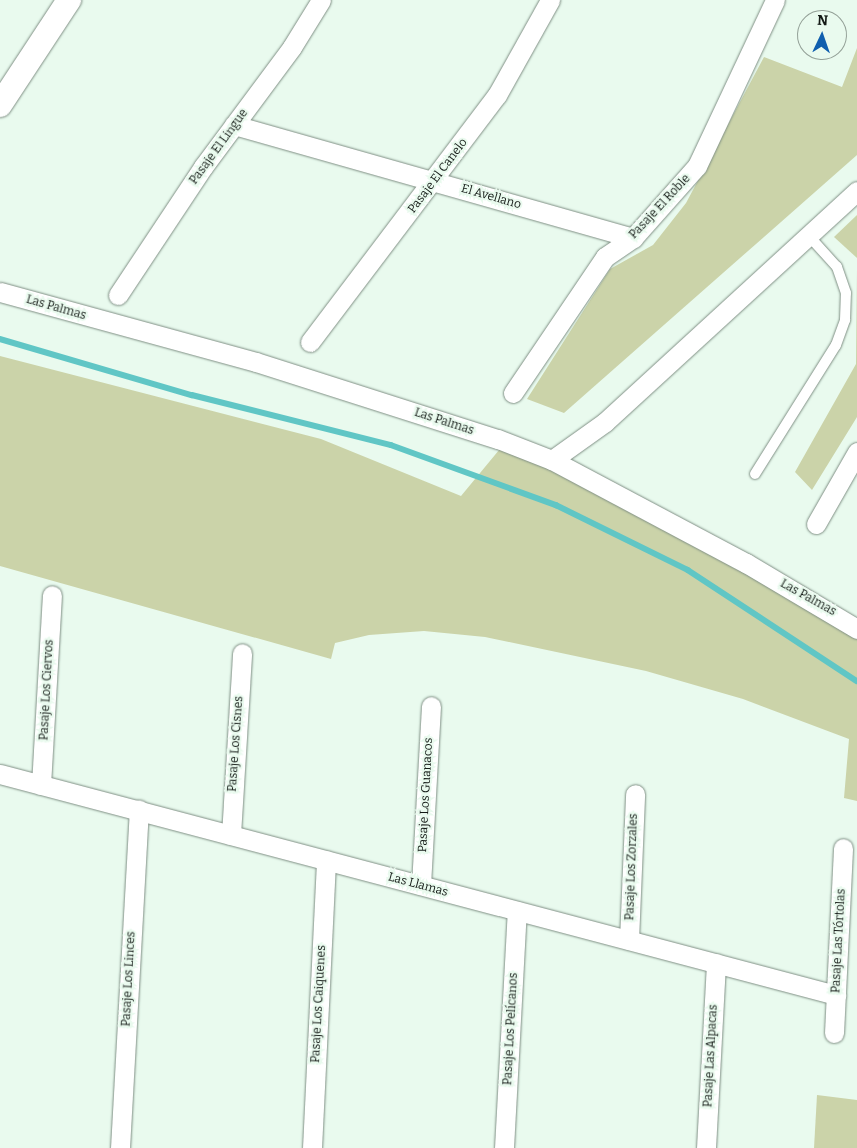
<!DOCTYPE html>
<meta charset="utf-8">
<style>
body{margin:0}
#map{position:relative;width:857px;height:1148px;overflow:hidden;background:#e9faee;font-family:Bitter,serif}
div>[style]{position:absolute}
.green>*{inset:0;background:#cbd3a9}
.stream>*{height:5.5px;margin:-2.75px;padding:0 2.75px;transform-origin:2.75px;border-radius:2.75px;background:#60c6c5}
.roads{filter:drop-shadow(0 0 1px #7f8f84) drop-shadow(0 0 1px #7f8f84)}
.service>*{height:10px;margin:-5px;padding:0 5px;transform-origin:5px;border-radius:5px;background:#fff}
.minor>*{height:19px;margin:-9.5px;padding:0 9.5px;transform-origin:9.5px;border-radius:9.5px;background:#fff}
.tertiary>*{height:24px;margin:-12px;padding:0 12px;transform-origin:12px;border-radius:12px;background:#fff}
span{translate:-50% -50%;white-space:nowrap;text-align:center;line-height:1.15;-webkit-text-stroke:4px #e9faee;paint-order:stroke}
.street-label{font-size:12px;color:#131915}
.north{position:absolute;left:797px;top:10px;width:50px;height:50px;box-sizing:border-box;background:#e9faee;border:1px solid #93a097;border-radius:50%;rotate:3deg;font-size:14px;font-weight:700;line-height:20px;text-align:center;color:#131915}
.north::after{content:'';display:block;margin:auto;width:18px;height:22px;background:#105fae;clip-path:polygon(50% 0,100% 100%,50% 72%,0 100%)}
</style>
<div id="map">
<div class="green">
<div style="clip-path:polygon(857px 48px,857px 155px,564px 413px,527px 399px,610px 269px,653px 245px,686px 203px,764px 57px,842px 87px)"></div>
<div style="clip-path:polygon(857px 215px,857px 258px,834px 237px)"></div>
<div style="clip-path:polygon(857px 268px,857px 417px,812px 490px,795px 472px,856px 364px)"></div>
<div style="clip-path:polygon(0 356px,321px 439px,461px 496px,504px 444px,572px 473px,857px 634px,857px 801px,844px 798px,849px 739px,743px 699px,646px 671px,485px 637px,424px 631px,369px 635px,335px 643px,331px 659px,0 566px)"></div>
<div style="clip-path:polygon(817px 1095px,857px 1100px,857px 1148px,814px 1148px)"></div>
</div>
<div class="stream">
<div style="left:0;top:339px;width:200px;rotate:16.3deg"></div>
<div style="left:192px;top:395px;width:205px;rotate:14.1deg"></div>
<div style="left:391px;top:445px;width:176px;rotate:20deg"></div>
<div style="left:556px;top:505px;width:147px;rotate:26.2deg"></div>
<div style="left:688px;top:570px;width:202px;rotate:33.3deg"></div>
</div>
<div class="roads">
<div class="service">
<div style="left:755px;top:474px;width:152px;rotate:-57.9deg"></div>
<div style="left:836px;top:345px;width:27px;rotate:-70deg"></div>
<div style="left:845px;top:320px;width:27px;rotate:-88deg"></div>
<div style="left:846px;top:293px;width:28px;rotate:-109deg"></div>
<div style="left:837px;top:267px;width:42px;rotate:-132.1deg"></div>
</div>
<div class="minor">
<div style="left:234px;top:125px;width:415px;rotate:15.8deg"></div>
<div style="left:0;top:292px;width:265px;rotate:15.3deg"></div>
<div style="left:256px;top:362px;width:254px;rotate:17.7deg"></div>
<div style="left:498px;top:439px;width:58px;rotate:21.3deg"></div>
<div style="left:552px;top:460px;width:220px;rotate:28deg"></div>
<div style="left:746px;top:563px;width:129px;rotate:30.7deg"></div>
<div style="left:118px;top:295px;width:154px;rotate:-56.4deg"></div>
<div style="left:203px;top:167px;width:149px;rotate:-53.4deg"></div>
<div style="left:292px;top:47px;width:55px;rotate:-58.3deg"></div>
<div style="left:310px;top:342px;width:310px;rotate:-52.9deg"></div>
<div style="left:497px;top:95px;width:109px;rotate:-60.8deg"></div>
<div style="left:513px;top:393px;width:164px;rotate:-55.9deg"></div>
<div style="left:605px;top:257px;width:34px;rotate:-34deg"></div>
<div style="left:633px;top:238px;width:96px;rotate:-48.4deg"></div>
<div style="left:697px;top:166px;width:183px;rotate:-64.8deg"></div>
<div style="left:552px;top:460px;width:65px;rotate:-35.6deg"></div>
<div style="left:605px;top:422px;width:342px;rotate:-42.5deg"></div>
<div style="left:816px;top:524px;width:83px;rotate:-60.3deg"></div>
<div style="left:0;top:774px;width:865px;rotate:14.81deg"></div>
<div style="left:41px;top:785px;width:190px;rotate:-86.7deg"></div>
<div style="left:231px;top:835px;width:182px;rotate:-86.5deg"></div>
<div style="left:421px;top:885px;width:179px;rotate:-86.8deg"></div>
<div style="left:629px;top:940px;width:146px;rotate:-87.6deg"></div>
<div style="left:834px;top:1033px;width:185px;rotate:-87.2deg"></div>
<div style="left:120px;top:1148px;width:339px;rotate:-86.8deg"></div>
<div style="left:312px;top:1148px;width:288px;rotate:-87.2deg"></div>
<div style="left:504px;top:1148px;width:237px;rotate:-86.9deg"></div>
<div style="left:706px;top:1148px;width:185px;rotate:-86.9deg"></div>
</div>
<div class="tertiary">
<div style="left:0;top:105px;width:126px;rotate:-56.7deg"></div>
</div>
</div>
<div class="street-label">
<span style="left:219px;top:147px;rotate:-54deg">Pasaje El Lingue</span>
<span style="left:438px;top:176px;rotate:-53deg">Pasaje El Canelo</span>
<span style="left:491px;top:197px;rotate:16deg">El Avellano</span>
<span style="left:660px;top:207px;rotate:-47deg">Pasaje El Roble</span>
<span style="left:56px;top:308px;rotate:16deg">Las Palmas</span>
<span style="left:444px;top:422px;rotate:18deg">Las Palmas</span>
<span style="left:808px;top:598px;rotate:29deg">Las Palmas</span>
<span style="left:47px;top:690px;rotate:-87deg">Pasaje Los Ciervos</span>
<span style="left:236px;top:744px;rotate:-86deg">Pasaje Los Cisnes</span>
<span style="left:426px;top:795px;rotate:-87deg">Pasaje Los Guanacos</span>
<span style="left:632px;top:867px;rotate:-88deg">Pasaje Los Zorzales</span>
<span style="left:418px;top:885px;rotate:15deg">Las Llamas</span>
<span style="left:839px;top:941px;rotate:-87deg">Pasaje Las Tórtolas</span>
<span style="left:129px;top:979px;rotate:-87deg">Pasaje Los Linces</span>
<span style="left:319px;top:1004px;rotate:-87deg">Pasaje Los Caiquenes</span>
<span style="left:511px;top:1029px;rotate:-87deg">Pasaje Los Pelícanos</span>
<span style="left:711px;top:1056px;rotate:-87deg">Pasaje Las Alpacas</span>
</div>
<div class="north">N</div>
</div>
